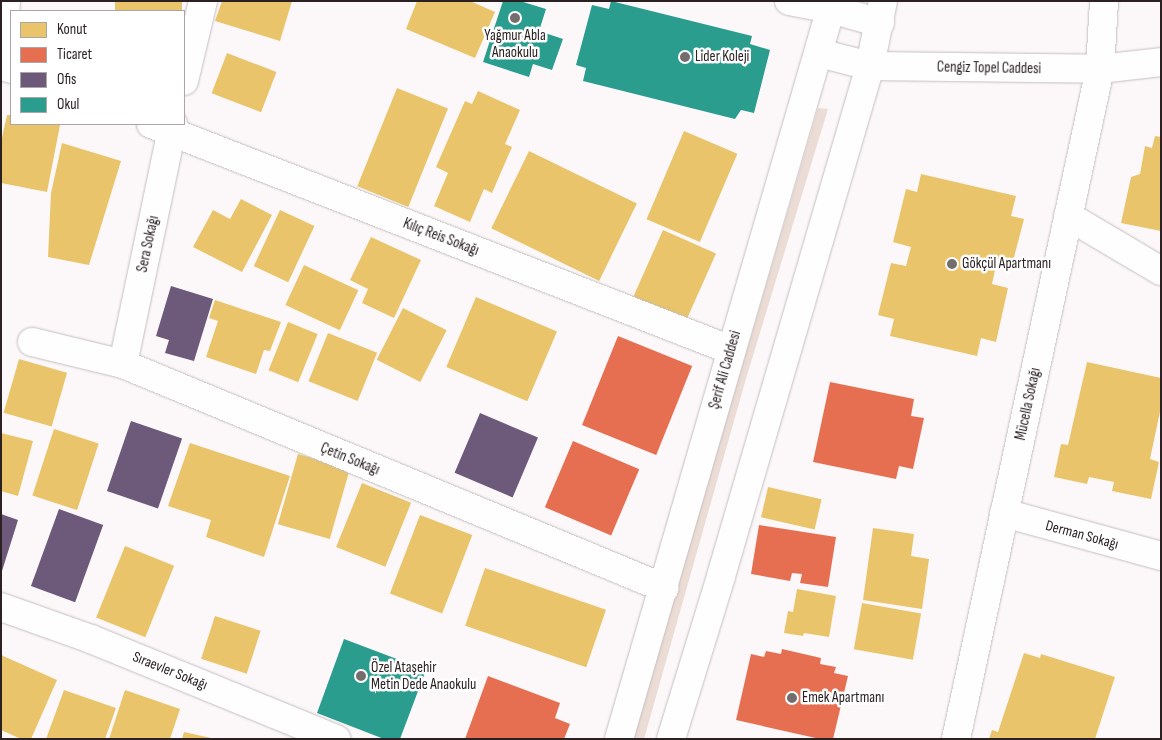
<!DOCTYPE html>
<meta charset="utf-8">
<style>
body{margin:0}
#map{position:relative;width:1162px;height:740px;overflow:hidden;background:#fcf8f9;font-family:"Sofia Sans Condensed",sans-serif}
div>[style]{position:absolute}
.green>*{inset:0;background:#ebdcd5}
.homes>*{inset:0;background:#e9c46a;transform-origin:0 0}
.shops>*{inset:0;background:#e76f51;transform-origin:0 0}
.offices>*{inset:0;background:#6d597a;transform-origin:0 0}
.schools>*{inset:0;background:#2a9d8f}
.roads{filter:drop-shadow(0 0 1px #c5bebf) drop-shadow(0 0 1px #c5bebf)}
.minor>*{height:28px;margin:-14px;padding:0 14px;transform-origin:14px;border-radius:14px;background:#fffefe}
.tertiary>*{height:28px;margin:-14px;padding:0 14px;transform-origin:14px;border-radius:14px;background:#fffefe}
.dots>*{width:14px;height:14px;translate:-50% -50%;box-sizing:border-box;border:2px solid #fff;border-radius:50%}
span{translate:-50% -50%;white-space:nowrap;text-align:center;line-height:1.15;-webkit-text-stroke:5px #fff;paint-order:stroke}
.poi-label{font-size:15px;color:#2b2122}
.left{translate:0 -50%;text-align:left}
.street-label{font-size:15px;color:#2b2122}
.frame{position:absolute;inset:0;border:2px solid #2b2122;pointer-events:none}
.legend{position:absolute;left:10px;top:10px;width:175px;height:115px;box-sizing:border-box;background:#fff;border:1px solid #aaa6a7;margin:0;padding:6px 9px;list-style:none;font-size:15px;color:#2b2122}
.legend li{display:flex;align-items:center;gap:10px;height:25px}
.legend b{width:25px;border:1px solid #aaa6a7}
</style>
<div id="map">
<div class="green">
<div style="clip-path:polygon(818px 108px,828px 109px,745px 382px,644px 739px,633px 739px)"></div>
</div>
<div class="homes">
<div style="left:115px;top:1px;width:67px;height:10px"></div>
<div style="clip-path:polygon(222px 1px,292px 1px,280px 41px,215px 21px)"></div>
<div style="clip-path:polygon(417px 1px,470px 1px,495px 12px,475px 58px,406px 29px)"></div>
<div style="left:227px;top:53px;width:53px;height:43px;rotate:21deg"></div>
<div style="left:397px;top:88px;width:55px;height:106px;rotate:22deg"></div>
<div style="clip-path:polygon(478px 91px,520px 110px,505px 144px,512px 147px,492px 193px,484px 189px,470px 222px,434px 206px,448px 173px,436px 167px,465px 101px,472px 104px)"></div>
<div style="clip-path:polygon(7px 115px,11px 115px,11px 124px,60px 125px,47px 192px,1px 183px,1px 142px)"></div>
<div style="left:684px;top:131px;width:58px;height:96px;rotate:23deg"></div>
<div style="clip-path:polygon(1155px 136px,1161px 137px,1161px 231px,1121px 223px,1131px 177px,1140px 174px,1145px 146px,1152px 148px)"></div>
<div style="clip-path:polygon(62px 143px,121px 161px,89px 265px,48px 257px,51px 193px)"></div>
<div style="left:529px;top:151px;width:120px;height:86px;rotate:26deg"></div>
<div style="clip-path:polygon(921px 174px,1016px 196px,1011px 216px,1024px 219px,1012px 265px,997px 261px,992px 284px,1008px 288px,996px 342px,981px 338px,977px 356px,890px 336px,894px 319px,878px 315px,891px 263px,906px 266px,911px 247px,893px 242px,906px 189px,917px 192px)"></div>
<div style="clip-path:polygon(241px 199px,272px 215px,242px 272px,193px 247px,213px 210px,230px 219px)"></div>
<div style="left:280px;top:210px;width:38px;height:62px;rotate:25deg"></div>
<div style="left:663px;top:230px;width:58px;height:76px;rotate:24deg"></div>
<div style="clip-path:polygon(371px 237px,421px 260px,394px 318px,362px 303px,368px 289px,350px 280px)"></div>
<div style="left:304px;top:265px;width:60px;height:44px;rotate:25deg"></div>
<div style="left:476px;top:297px;width:88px;height:76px;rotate:23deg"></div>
<div style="clip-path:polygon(215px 300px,281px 322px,270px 351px,264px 350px,256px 374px,206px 357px,218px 321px,209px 318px)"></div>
<div style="left:403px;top:308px;width:49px;height:58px;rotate:27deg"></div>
<div style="left:288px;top:322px;width:32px;height:52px;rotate:22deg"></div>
<div style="left:328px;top:333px;width:53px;height:52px;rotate:22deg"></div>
<div style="left:19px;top:359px;width:50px;height:56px;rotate:16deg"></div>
<div style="clip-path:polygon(1087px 362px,1161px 378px,1161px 407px,1150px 459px,1159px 462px,1151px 499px,1112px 491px,1114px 482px,1089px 477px,1087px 484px,1054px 477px,1061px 444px,1068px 445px)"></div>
<div style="left:54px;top:429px;width:47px;height:70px;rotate:18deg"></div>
<div style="clip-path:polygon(1px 433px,33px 441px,18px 496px,1px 491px)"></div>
<div style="clip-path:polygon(190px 443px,290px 476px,264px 557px,206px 537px,211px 520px,168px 506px)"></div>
<div style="left:298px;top:454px;width:54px;height:73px;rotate:16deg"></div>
<div style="left:362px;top:483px;width:53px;height:69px;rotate:22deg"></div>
<div style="left:768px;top:487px;width:55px;height:31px;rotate:13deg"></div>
<div style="left:420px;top:515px;width:56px;height:84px;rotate:21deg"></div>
<div style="clip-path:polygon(873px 528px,914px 534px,911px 556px,929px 559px,922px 609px,863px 600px)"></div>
<div style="left:125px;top:546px;width:53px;height:77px;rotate:22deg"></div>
<div style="left:485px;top:568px;width:128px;height:61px;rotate:19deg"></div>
<div style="clip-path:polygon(797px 589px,836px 596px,829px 637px,804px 633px,803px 636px,784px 633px,788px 611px,793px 612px)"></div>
<div style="left:862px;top:603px;width:60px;height:47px;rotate:10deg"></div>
<div style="left:215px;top:616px;width:48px;height:45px;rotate:18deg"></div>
<div style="clip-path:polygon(1024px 653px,1040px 658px,1041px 654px,1115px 677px,1095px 739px,989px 739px,992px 730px,998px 732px)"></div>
<div style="clip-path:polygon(1px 655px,57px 680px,31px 739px,21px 739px,1px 730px)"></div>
<div style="clip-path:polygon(64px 690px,116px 708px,105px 739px,46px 739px)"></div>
<div style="clip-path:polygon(125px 690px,180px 709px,170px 739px,109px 739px)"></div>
<div style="clip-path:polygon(184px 732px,211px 738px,210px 739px,182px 739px)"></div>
</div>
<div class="shops">
<div style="left:618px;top:336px;width:80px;height:96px;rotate:22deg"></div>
<div style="clip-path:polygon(830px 382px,914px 399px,911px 416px,924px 418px,913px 469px,899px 466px,896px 479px,813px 462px)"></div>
<div style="left:573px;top:441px;width:72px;height:72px;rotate:23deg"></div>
<div style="clip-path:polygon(759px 525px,836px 537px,828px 587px,800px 583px,802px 574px,792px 573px,790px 581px,751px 574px)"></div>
<div style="clip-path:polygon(782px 649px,821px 658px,820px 664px,836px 667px,834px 673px,848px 676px,833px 739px,820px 739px,736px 720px,751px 654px,764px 657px,766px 651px,781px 654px)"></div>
<div style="clip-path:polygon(488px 676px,560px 703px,555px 718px,570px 724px,564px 739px,465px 739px)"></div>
</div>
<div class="offices">
<div style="clip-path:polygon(171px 286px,213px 299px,194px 361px,165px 353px,169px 340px,156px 336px)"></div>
<div style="left:480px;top:413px;width:63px;height:65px;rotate:23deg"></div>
<div style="left:131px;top:421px;width:54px;height:74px;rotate:19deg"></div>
<div style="left:59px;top:509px;width:47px;height:82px;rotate:20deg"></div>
<div style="clip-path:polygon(1px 514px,18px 520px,2px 571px,1px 570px)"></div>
</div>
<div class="schools">
<div style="clip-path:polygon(503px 1px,520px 1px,546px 9px,539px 31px,563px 39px,552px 70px,533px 64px,529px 77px,483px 62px)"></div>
<div style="clip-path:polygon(611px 1px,752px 36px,750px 44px,770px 50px,754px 113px,741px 110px,735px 119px,583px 81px,586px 68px,576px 65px,592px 5px,609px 9px)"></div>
<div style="clip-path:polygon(344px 639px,426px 670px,400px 739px,384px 739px,317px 713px)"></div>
</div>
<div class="roads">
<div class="minor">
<div style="left:6px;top:1px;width:64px;rotate:94.5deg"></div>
<div style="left:1px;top:65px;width:11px;rotate:22deg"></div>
<div style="left:789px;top:1px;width:43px;rotate:10.8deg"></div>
<div style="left:184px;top:81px;width:82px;rotate:-76.6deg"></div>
<div style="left:151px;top:124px;width:622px;rotate:21.29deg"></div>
<div style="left:1068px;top:216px;width:108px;rotate:30.6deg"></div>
<div style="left:32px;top:342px;width:94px;rotate:13.6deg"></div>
<div style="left:123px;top:364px;width:586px;rotate:22.49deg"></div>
<div style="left:123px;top:364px;width:245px;rotate:-78.2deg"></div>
<div style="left:1004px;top:513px;width:163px;rotate:15.3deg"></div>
<div style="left:1px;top:607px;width:96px;rotate:19.6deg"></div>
<div style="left:91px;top:639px;width:265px;rotate:22.2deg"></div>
<div style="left:956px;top:739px;width:685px;rotate:-77.87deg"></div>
<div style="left:1100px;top:69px;width:68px;rotate:-86.6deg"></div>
</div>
<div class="tertiary">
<div style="left:831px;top:9px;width:51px;rotate:15.9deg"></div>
<div style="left:819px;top:53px;width:53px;rotate:14.3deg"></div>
<div style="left:870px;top:66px;width:230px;rotate:0.7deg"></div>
<div style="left:1100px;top:69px;width:61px;rotate:-6.5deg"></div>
<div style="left:619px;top:739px;width:768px;rotate:-73.83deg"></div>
<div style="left:671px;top:739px;width:170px;rotate:-72.9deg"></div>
<div style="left:721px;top:576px;width:531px;rotate:-73.71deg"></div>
<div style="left:870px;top:66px;width:66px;rotate:-78.7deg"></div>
</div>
</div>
<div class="dots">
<div style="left:515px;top:18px;background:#746c6d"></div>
<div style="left:685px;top:57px;background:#746c6d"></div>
<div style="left:952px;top:264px;background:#746c6d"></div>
<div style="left:361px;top:676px;background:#746c6d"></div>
<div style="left:792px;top:698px;background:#746c6d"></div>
</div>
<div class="poi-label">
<span style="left:515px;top:44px">Yağmur Abla<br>Anaokulu</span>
<span class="left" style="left:695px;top:57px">Lider Koleji</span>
<span class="left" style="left:962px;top:264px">Gökçül Apartmanı</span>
<span class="left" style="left:371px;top:676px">Özel Ataşehir<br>Metin Dede Anaokulu</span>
<span class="left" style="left:802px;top:698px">Emek Apartmanı</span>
</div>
<div class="street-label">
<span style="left:989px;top:68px;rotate:1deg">Cengiz Topel Caddesi</span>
<span style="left:441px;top:237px;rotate:21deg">Kılıç Reis Sokağı</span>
<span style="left:148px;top:244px;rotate:-78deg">Sera Sokağı</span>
<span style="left:725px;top:370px;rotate:-74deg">Şerif Ali Caddesi</span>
<span style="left:1028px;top:404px;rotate:-78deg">Mücella Sokağı</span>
<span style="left:350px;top:459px;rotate:22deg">Çetin Sokağı</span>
<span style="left:1082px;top:535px;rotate:15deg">Derman Sokağı</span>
<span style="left:170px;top:671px;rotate:22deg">Sıraevler Sokağı</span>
</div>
<div class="frame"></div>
<ul class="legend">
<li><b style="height:14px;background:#e9c46a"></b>Konut</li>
<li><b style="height:14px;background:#e76f51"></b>Ticaret</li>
<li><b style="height:14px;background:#6d597a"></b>Ofis</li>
<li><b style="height:14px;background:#2a9d8f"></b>Okul</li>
</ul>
</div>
